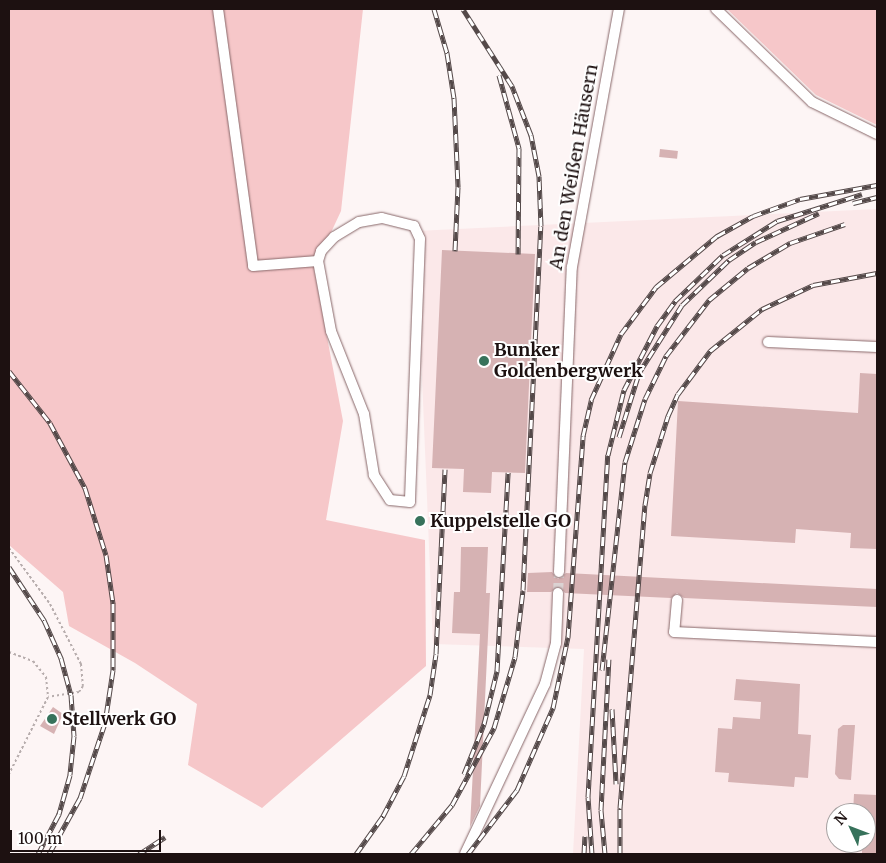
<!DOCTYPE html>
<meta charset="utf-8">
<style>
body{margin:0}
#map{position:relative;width:886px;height:863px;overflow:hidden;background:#fdf5f5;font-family:Merriweather,serif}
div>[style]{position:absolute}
.built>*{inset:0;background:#fbe8e9}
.green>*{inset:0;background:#f6c7c9}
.building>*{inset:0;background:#d6b2b3;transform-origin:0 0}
.minor-tunnel>*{height:10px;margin-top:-5px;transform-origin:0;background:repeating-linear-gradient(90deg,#dbd3d3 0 10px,transparent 0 15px)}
.path>*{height:2px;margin-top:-1px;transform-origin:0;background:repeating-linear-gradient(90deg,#b7adad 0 2.5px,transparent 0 5px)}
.roads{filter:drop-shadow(0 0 1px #886769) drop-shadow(0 0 1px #886769)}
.minor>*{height:10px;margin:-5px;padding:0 5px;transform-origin:5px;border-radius:5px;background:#fff}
.rail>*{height:5px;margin-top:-2.5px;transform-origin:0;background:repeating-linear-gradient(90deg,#fff 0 9px,#544949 0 18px);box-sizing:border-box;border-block:1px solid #544949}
.dots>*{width:14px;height:14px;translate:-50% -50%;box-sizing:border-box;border:2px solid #fff;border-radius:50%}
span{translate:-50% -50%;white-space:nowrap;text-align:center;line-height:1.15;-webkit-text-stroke:4px #fff;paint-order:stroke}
.street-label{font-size:18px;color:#1d1111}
.poi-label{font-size:18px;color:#1d1111;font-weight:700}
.left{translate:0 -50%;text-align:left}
.frame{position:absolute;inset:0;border:10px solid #1d1111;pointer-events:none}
.north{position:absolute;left:826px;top:803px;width:50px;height:50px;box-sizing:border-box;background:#fff;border:1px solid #a5a0a0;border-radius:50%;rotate:313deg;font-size:14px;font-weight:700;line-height:20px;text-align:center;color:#1d1111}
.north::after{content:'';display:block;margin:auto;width:18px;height:22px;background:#37725b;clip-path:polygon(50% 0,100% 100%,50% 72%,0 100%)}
.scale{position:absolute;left:10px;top:830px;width:151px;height:22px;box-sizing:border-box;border:2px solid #1d1111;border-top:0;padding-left:6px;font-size:15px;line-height:18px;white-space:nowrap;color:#1d1111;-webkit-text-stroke:4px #fff;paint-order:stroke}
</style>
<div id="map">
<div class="built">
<div style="clip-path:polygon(evenodd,877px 209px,877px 854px,573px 854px,584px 649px,433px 644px,416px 231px,877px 209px,836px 813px,866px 813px,866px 843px,836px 843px,836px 813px)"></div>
</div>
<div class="green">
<div style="clip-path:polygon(9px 9px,363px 9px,341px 211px,314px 269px,343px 421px,326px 520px,425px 540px,426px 666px,262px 808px,188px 765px,197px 704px,135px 663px,69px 626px,63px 592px,9px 545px)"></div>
<div style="clip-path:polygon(727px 9px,877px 9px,877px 125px,816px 95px)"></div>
</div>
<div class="building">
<div style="left:660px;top:149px;width:18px;height:8px;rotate:6deg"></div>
<div style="clip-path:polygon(442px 250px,535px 254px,525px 473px,492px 472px,491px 493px,463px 492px,464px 469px,432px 468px)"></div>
<div style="clip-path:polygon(860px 373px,877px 374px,877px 549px,850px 548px,851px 533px,796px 529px,795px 543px,671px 536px,678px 401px,858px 413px)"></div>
<div style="clip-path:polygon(461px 547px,488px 547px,486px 593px,490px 593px,480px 806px,470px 827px,480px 634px,452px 633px,454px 592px,460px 592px)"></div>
<div style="clip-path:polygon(552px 572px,558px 579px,566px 573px,877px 589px,877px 607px,684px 598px,677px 593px,671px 598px,565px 593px,559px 586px,551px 592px,527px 592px,528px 573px)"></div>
<div style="clip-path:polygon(736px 679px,800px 684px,798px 734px,811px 735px,808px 778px,795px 777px,794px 787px,728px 782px,729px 773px,715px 772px,718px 728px,732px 729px,733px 717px,760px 719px,761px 702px,734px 700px)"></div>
<div style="clip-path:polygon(53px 707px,63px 714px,54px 734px,40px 726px)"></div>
<div style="clip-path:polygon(843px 725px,855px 725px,851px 780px,839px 779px,835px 774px,838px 729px)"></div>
<div style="clip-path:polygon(854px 794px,877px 795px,877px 854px,862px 854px,862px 843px,866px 843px,866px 813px,853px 813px)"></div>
</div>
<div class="minor-tunnel">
<div style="left:558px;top:593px;width:21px;rotate:-87deg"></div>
</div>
<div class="path">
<div style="left:9px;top:548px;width:69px;rotate:53.8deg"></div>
<div style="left:50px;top:604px;width:68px;rotate:62.7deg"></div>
<div style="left:81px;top:664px;width:22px;rotate:85deg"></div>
<div style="left:83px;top:686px;width:7px;rotate:124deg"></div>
<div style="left:79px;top:692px;width:31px;rotate:171deg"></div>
<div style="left:9px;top:652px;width:26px;rotate:21deg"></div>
<div style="left:33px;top:661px;width:21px;rotate:51deg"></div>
<div style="left:46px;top:677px;width:20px;rotate:84deg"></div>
<div style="left:48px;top:697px;width:86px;rotate:116.9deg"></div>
</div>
<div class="roads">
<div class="minor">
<div style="left:218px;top:9px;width:259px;rotate:82.2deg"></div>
<div style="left:253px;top:266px;width:65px;rotate:-4.4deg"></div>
<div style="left:716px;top:9px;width:134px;rotate:44.1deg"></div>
<div style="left:812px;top:102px;width:72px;rotate:26.2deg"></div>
<div style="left:382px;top:218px;width:33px;rotate:14deg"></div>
<div style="left:414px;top:226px;width:14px;rotate:65deg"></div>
<div style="left:420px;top:239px;width:263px;rotate:92.2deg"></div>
<div style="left:410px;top:502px;width:20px;rotate:-174deg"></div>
<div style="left:390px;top:500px;width:30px;rotate:-123deg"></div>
<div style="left:374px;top:475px;width:62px;rotate:-99.3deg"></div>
<div style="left:364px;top:414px;width:89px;rotate:-111.7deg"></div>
<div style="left:331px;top:331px;width:71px;rotate:-100.5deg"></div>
<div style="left:318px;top:261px;width:10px;rotate:-73deg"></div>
<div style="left:321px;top:251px;width:19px;rotate:-47deg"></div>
<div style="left:334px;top:237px;width:29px;rotate:-31deg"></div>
<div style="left:359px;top:222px;width:23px;rotate:-10deg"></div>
<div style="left:768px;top:342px;width:109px;rotate:2.6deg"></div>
<div style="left:559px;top:572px;width:305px;rotate:-87.6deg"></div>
<div style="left:572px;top:267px;width:262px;rotate:-79.7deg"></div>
<div style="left:677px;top:600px;width:32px;rotate:95deg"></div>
<div style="left:674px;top:632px;width:203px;rotate:2.8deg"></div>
<div style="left:465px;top:854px;width:188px;rotate:-64.8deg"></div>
<div style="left:545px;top:684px;width:42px;rotate:-75deg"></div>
<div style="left:556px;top:643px;width:50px;rotate:-87.7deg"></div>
</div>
</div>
<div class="rail">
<div style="left:434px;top:9px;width:46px;rotate:73.5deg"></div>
<div style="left:447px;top:53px;width:46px;rotate:81.2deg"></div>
<div style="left:454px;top:98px;width:89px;rotate:87.4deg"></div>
<div style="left:458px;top:187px;width:64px;rotate:92.7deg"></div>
<div style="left:499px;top:75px;width:76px;rotate:74.7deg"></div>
<div style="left:519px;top:148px;width:106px;rotate:90.5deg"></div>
<div style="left:853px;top:203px;width:25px;rotate:-14deg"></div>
<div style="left:9px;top:371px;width:66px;rotate:51.7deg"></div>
<div style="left:50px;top:423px;width:74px;rotate:61.7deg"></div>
<div style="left:85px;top:488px;width:70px;rotate:72.6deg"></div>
<div style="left:106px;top:555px;width:49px;rotate:81.7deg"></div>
<div style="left:113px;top:603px;width:67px;rotate:90deg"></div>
<div style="left:113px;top:670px;width:54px;rotate:98.6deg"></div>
<div style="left:105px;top:723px;width:79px;rotate:108.4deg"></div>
<div style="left:80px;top:798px;width:64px;rotate:119deg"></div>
<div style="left:619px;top:437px;width:67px;rotate:-72.6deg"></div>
<div style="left:639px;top:373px;width:80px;rotate:-57.7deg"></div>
<div style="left:682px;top:305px;width:65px;rotate:-43.8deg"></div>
<div style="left:729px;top:260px;width:32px;rotate:-34deg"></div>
<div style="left:756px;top:242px;width:69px;rotate:-24.7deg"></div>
<div style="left:9px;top:567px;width:64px;rotate:56.6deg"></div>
<div style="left:44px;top:620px;width:42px;rotate:65.9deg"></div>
<div style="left:61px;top:658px;width:38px;rotate:75deg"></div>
<div style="left:71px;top:695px;width:41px;rotate:85.8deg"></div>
<div style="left:74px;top:736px;width:39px;rotate:96deg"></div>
<div style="left:70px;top:775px;width:41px;rotate:105.8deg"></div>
<div style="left:59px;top:814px;width:45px;rotate:117.7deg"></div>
<div style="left:602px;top:670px;width:209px;rotate:-83.7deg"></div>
<div style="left:625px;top:462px;width:66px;rotate:-72.4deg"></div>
<div style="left:645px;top:399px;width:48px;rotate:-64deg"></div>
<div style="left:666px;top:356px;width:71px;rotate:-52.5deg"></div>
<div style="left:709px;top:300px;width:50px;rotate:-39.4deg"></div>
<div style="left:748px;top:268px;width:49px;rotate:-30.8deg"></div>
<div style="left:790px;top:243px;width:58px;rotate:-19.1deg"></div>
<div style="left:612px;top:709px;width:75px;rotate:86.9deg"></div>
<div style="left:464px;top:774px;width:54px;rotate:-68.2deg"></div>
<div style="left:484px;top:724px;width:55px;rotate:-76.2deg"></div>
<div style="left:497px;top:671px;width:199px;rotate:-86.8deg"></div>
<div style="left:139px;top:854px;width:31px;rotate:-33deg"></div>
<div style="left:356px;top:854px;width:47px;rotate:-54.6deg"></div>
<div style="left:383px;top:816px;width:45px;rotate:-62.3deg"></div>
<div style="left:404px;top:776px;width:85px;rotate:-72.2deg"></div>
<div style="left:430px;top:695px;width:41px;rotate:-81.7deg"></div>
<div style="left:436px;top:654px;width:185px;rotate:-87.2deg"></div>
<div style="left:411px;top:854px;width:64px;rotate:-50.1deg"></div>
<div style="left:452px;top:805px;width:88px;rotate:-61.4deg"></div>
<div style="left:494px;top:728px;width:74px;rotate:-73.5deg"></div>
<div style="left:515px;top:657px;width:67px;rotate:-83.2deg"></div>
<div style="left:523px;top:590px;width:364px;rotate:-87.2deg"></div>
<div style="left:541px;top:226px;width:50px;rotate:-92.3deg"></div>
<div style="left:539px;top:176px;width:42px;rotate:-101deg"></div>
<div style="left:531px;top:135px;width:53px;rotate:-111.2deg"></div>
<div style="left:512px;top:86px;width:91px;rotate:-122.5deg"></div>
<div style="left:468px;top:854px;width:81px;rotate:-52.6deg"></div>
<div style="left:517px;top:790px;width:90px;rotate:-66.3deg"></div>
<div style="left:553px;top:708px;width:73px;rotate:-78.1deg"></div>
<div style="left:568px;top:637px;width:202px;rotate:-85.7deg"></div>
<div style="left:583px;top:436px;width:37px;rotate:-77deg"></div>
<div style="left:591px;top:400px;width:72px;rotate:-65.6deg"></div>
<div style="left:621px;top:334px;width:59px;rotate:-53.3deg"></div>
<div style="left:656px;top:287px;width:80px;rotate:-39.9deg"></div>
<div style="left:717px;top:236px;width:41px;rotate:-29.1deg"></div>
<div style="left:753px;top:216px;width:50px;rotate:-19.9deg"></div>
<div style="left:800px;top:199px;width:78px;rotate:-10.3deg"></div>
<div style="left:584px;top:854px;width:18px;rotate:-87deg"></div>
<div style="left:592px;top:854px;width:57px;rotate:-94deg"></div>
<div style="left:588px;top:797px;width:343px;rotate:-86.7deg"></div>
<div style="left:608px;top:455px;width:67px;rotate:-76.2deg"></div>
<div style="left:624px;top:390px;width:72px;rotate:-62.7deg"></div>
<div style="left:657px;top:326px;width:31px;rotate:-54deg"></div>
<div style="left:675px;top:301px;width:66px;rotate:-43.8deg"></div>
<div style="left:723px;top:255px;width:64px;rotate:-32.2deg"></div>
<div style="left:777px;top:221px;width:89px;rotate:-17.6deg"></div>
<div style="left:605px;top:854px;width:44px;rotate:-95.2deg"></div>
<div style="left:601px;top:810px;width:151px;rotate:-87deg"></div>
<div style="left:620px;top:854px;width:46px;rotate:-90deg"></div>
<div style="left:620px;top:808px;width:304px;rotate:-85.3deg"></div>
<div style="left:645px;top:505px;width:32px;rotate:-81deg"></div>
<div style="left:650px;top:473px;width:60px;rotate:-72.5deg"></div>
<div style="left:668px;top:416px;width:24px;rotate:-66deg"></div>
<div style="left:678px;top:394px;width:54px;rotate:-53.3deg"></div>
<div style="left:710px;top:351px;width:67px;rotate:-38.9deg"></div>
<div style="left:762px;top:309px;width:56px;rotate:-25.2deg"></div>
<div style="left:813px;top:285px;width:65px;rotate:-10.6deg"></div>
</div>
<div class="dots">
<div style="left:484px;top:361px;background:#37725b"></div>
<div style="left:420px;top:521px;background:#37725b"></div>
<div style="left:52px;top:719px;background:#37725b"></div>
</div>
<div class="street-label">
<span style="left:574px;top:167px;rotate:-80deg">An den Weißen Häusern</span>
</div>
<div class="poi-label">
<span class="left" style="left:494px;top:361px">Bunker<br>Goldenbergwerk</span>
<span class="left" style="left:430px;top:521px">Kuppelstelle GO</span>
<span class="left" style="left:62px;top:719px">Stellwerk GO</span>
</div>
<div class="frame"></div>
<div class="north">N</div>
<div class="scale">100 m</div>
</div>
